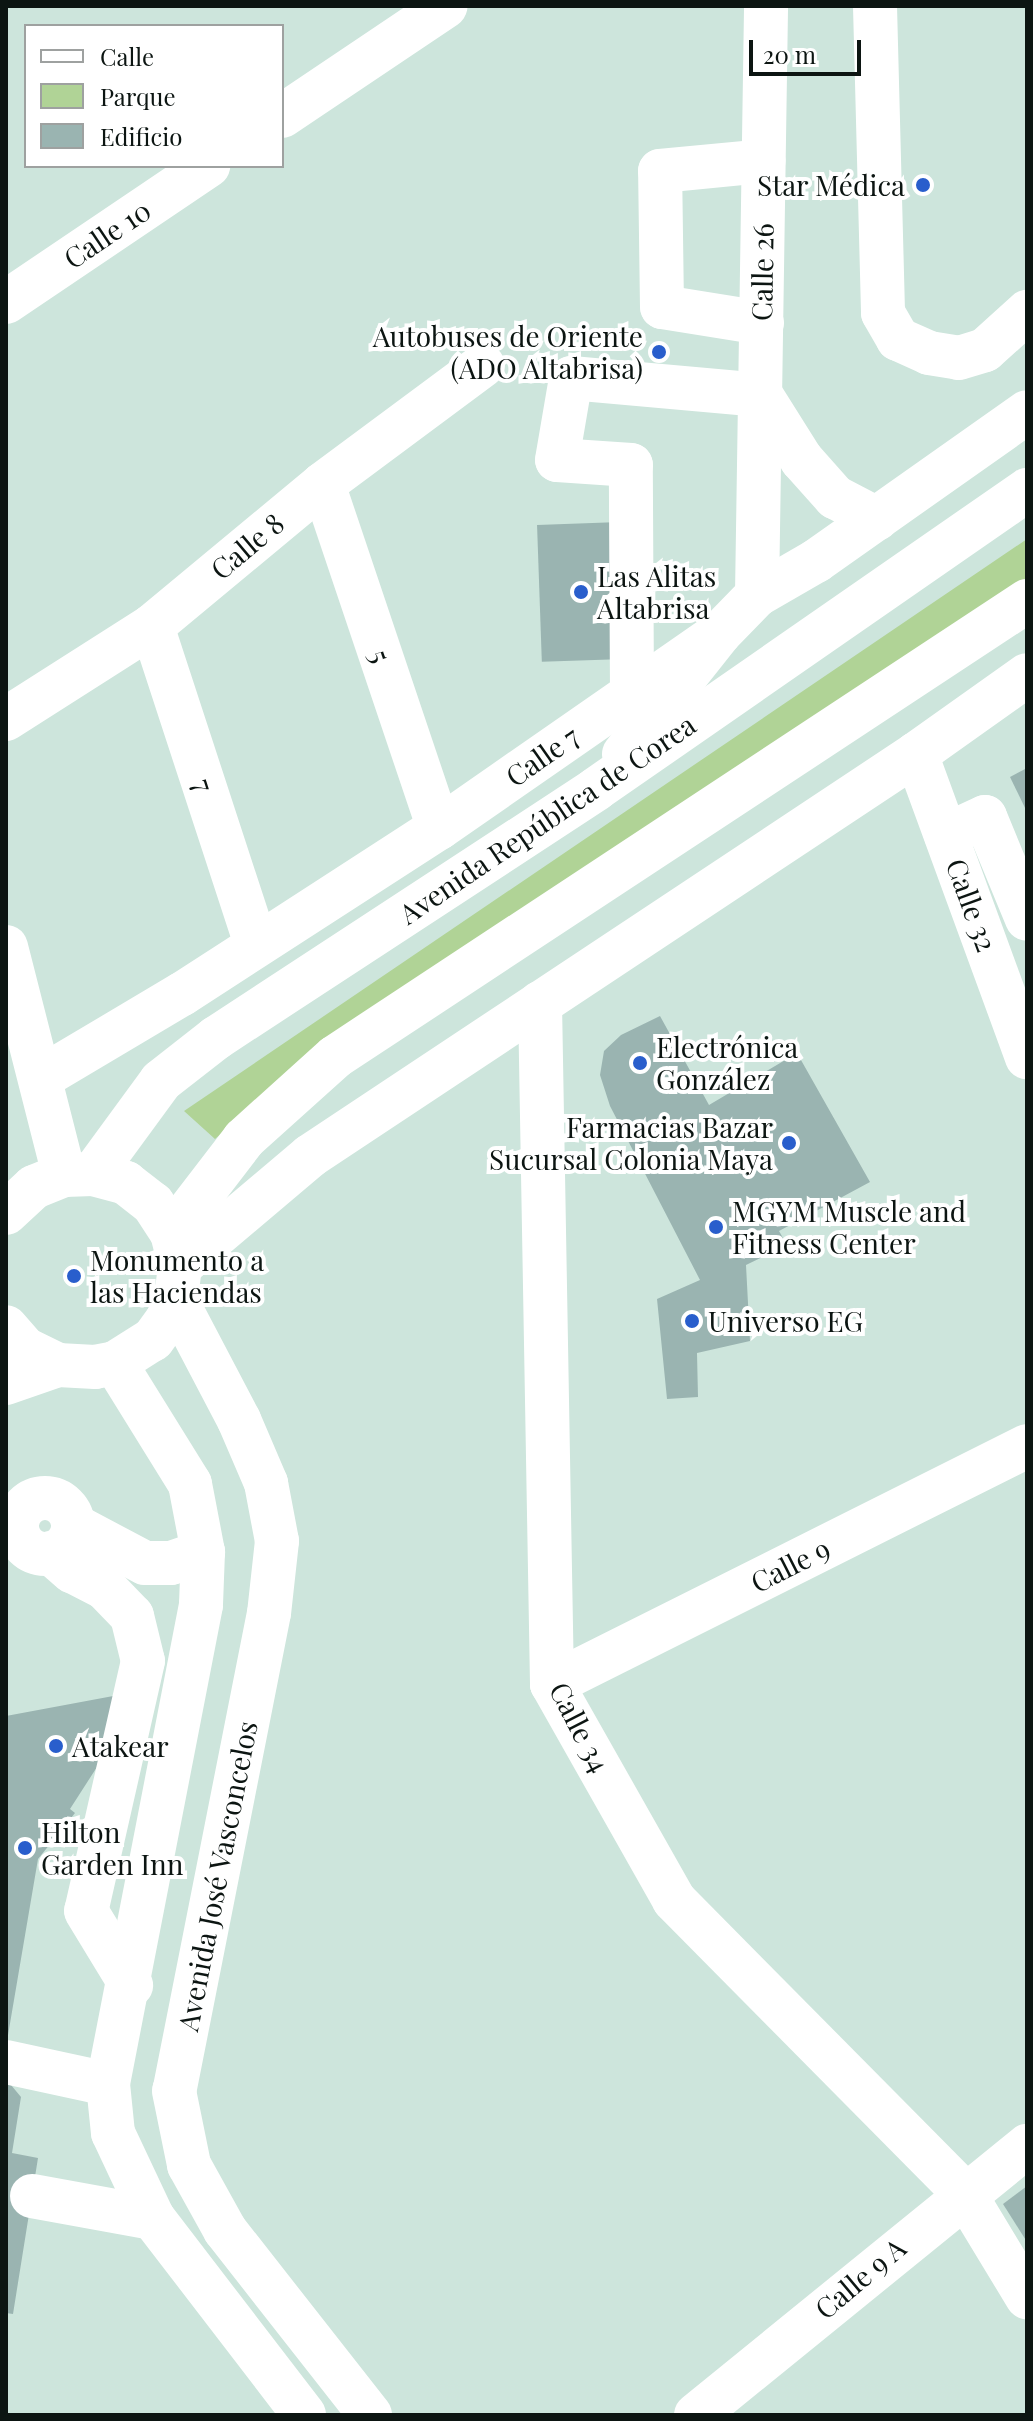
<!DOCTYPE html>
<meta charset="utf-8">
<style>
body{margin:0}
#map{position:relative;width:1033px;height:2421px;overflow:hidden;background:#cde5dc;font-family:"Playfair Display",serif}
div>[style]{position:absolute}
.green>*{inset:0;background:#b0d396}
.building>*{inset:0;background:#9ab4b1;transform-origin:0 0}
.minor>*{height:44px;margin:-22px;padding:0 22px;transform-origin:22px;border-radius:22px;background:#fff}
.minor>.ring{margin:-22px;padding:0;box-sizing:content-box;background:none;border:44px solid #fff;border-radius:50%}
.major>*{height:44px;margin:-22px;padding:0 22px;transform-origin:22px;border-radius:22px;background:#fff}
.dots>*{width:22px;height:22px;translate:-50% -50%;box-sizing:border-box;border:4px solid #fff;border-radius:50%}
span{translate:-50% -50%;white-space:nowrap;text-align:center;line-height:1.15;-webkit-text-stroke:8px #fff;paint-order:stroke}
.poi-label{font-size:28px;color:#0c1512}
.right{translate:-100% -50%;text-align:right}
.left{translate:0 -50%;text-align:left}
.street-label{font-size:28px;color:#0c1512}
.frame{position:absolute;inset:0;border:8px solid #0c1512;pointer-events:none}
.legend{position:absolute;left:24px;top:24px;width:260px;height:144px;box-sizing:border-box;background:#fff;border:2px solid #9ea1a0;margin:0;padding:10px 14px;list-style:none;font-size:24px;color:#0c1512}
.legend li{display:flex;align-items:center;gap:16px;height:40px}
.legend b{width:40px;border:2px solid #9ea1a0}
.scale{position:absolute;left:749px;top:40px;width:112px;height:36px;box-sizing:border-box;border:4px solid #0c1512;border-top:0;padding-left:10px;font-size:24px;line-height:28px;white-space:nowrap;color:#0c1512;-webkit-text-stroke:6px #fff;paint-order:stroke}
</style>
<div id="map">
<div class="green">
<div style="clip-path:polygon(1027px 539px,1027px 578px,319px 1047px,215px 1139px,184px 1111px)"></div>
</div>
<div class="building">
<div style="left:620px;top:522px;width:137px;height:83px;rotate:88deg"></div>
<div style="clip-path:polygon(1027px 768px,1027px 812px,1010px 777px)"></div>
<div style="clip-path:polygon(660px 1016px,709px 1105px,797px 1053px,870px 1182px,779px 1231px,787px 1245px,746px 1265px,750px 1341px,697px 1353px,698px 1397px,667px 1399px,657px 1299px,700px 1280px,610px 1106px,600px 1075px,604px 1051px,621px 1035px)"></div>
<div style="clip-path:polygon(124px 1694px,124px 1725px,70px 1809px,75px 1813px,38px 1859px,6px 2047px,6px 1716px)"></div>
<div style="clip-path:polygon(6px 2079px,21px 2097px,12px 2153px,38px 2158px,13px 2314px,6px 2313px)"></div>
<div style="clip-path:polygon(1027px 2186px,1027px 2242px,1003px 2204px)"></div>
</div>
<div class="minor">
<div style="left:875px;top:6px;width:307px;rotate:88.5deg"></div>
<div style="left:883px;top:313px;width:30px;rotate:60deg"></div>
<div style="left:898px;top:339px;width:34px;rotate:24deg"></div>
<div style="left:929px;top:353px;width:30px;rotate:9deg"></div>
<div style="left:959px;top:358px;width:27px;rotate:-17deg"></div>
<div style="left:985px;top:350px;width:57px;rotate:-42.1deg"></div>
<div style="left:282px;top:116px;width:197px;rotate:-33.9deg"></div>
<div style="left:6px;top:302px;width:244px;rotate:-34deg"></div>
<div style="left:762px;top:323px;width:101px;rotate:-170.9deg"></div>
<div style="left:662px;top:307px;width:136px;rotate:-90.8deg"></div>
<div style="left:660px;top:171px;width:104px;rotate:-5.5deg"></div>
<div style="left:761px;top:395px;width:77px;rotate:57.8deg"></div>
<div style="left:802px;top:460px;width:50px;rotate:48.3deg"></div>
<div style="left:835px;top:497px;width:47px;rotate:27.6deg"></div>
<div style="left:323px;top:484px;width:363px;rotate:71.4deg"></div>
<div style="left:757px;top:595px;width:589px;rotate:-89.12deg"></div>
<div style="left:152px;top:626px;width:335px;rotate:71.9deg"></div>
<div style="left:632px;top:694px;width:229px;rotate:-90.3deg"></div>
<div style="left:631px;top:465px;width:74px;rotate:-176.1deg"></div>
<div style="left:557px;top:460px;width:83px;rotate:-80.3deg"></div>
<div style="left:571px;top:378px;width:191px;rotate:5.1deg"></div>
<div style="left:6px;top:719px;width:173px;rotate:-32.5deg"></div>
<div style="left:152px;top:626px;width:222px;rotate:-39.7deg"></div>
<div style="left:323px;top:484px;width:199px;rotate:-36.6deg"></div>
<div style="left:916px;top:754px;width:323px;rotate:69.9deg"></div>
<div style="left:946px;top:835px;width:43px;rotate:-24.8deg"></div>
<div style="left:985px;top:817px;width:110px;rotate:67.6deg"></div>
<div style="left:540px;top:1003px;width:681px;rotate:88.99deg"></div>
<div style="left:552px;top:1684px;width:248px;rotate:60.5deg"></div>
<div style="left:674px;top:1900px;width:412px;rotate:45.3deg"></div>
<div style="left:964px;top:2193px;width:122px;rotate:58.8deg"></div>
<div style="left:42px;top:1077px;width:163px;rotate:-30.7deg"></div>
<div style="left:182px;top:994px;width:306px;rotate:-32.9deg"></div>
<div style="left:439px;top:828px;width:342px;rotate:-34.8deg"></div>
<div style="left:720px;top:633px;width:53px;rotate:-45.8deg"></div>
<div style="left:757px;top:595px;width:68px;rotate:-30deg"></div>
<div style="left:816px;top:561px;width:258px;rotate:-35.2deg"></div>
<div style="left:180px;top:1266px;width:170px;rotate:-40.2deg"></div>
<div style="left:310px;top:1156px;width:727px;rotate:-33.56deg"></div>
<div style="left:916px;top:754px;width:136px;rotate:-35.4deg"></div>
<div class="ring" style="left:17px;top:1498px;width:12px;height:12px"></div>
<div style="left:75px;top:1526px;width:79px;rotate:27.9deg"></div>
<div style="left:145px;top:1563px;width:26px"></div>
<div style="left:171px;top:1563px;width:34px;rotate:-19deg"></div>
<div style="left:51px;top:1553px;width:28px;rotate:41deg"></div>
<div style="left:72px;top:1571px;width:36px;rotate:27deg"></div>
<div style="left:104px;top:1587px;width:40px;rotate:46deg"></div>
<div style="left:132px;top:1616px;width:46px;rotate:76.3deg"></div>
<div style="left:143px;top:1661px;width:256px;rotate:102.8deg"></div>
<div style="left:86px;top:1911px;width:87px;rotate:58.7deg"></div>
<div style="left:552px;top:1684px;width:531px;rotate:-26.61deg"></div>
<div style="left:6px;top:2062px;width:104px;rotate:12.2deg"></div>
<div style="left:32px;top:2196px;width:123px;rotate:10.3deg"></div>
<div style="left:696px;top:2415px;width:427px;rotate:-39.1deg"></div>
</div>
<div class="major">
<div style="left:624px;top:754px;width:154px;rotate:-51.6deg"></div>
<div style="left:6px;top:947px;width:235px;rotate:75.7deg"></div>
<div style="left:93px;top:1174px;width:115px;rotate:-53.8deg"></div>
<div style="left:161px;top:1081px;width:70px;rotate:-38deg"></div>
<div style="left:216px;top:1038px;width:454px;rotate:-33.2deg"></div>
<div style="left:596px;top:789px;width:525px;rotate:-34.75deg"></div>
<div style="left:6px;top:1213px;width:38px;rotate:-43deg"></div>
<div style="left:34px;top:1187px;width:32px;rotate:-22deg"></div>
<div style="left:64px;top:1175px;width:29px;rotate:-2deg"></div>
<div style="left:93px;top:1174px;width:34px;rotate:15deg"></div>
<div style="left:126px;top:1183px;width:34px;rotate:38deg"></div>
<div style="left:153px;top:1204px;width:35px;rotate:57deg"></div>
<div style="left:172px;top:1233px;width:34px;rotate:76deg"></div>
<div style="left:180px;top:1266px;width:34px;rotate:97deg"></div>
<div style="left:176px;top:1300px;width:22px;rotate:114deg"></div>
<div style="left:167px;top:1320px;width:24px;rotate:126deg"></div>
<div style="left:153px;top:1339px;width:45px;rotate:147.7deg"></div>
<div style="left:115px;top:1363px;width:20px;rotate:169deg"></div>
<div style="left:95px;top:1367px;width:37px;rotate:-177deg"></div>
<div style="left:58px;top:1365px;width:37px;rotate:-154deg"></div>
<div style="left:25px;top:1349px;width:29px;rotate:-131deg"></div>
<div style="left:172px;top:1233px;width:118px;rotate:-52.5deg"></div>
<div style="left:244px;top:1139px;width:122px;rotate:-42deg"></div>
<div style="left:335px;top:1057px;width:829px;rotate:-33.38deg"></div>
<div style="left:176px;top:1300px;width:136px;rotate:62.3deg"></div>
<div style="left:239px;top:1420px;width:69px;rotate:66.8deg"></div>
<div style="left:266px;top:1483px;width:59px;rotate:79.3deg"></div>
<div style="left:277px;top:1541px;width:72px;rotate:96.3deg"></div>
<div style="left:269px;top:1613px;width:487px;rotate:101.2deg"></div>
<div style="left:174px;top:2091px;width:76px;rotate:78.5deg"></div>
<div style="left:189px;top:2165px;width:74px;rotate:61deg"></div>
<div style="left:225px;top:2230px;width:235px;rotate:51.9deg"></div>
<div style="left:115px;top:1363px;width:142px;rotate:58.2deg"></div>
<div style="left:190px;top:1484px;width:69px;rotate:79.2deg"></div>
<div style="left:203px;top:1552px;width:53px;rotate:92.2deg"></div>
<div style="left:201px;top:1605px;width:488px;rotate:101deg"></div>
<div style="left:108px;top:2084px;width:49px;rotate:84.2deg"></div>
<div style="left:113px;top:2133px;width:94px;rotate:64.8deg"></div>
<div style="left:153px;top:2218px;width:248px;rotate:52.5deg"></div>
<div style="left:6px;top:1383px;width:55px;rotate:-19.1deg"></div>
</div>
<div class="dots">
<div style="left:923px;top:185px;background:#295ecc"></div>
<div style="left:659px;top:352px;background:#295ecc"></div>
<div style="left:581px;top:592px;background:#295ecc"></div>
<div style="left:640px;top:1063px;background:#295ecc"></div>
<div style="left:789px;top:1143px;background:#295ecc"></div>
<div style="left:716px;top:1227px;background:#295ecc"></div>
<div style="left:74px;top:1276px;background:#295ecc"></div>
<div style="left:692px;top:1321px;background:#295ecc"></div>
<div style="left:56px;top:1746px;background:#295ecc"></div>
<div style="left:25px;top:1848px;background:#295ecc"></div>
</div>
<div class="poi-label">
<span class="right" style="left:905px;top:185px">Star Médica</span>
<span class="right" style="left:643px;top:352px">Autobuses de Oriente<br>(ADO Altabrisa)</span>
<span class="left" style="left:597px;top:592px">Las Alitas<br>Altabrisa</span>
<span class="left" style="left:656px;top:1063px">Electrónica<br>González</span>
<span class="right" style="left:773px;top:1143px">Farmacias Bazar<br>Sucursal Colonia Maya</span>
<span class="left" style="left:732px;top:1227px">MGYM Muscle and<br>Fitness Center</span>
<span class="left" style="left:90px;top:1276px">Monumento a<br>las Haciendas</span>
<span class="left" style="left:708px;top:1321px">Universo EG</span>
<span class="left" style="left:72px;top:1746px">Atakear</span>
<span class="left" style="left:41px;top:1848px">Hilton<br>Garden Inn</span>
</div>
<div class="street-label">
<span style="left:107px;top:234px;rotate:-34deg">Calle 10</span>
<span style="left:762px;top:272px;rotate:-89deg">Calle 26</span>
<span style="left:247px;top:546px;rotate:-40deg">Calle 8</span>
<span style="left:381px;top:656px;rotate:71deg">5</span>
<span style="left:542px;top:756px;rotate:-35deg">Calle 7</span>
<span style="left:204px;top:785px;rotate:72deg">7</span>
<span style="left:547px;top:819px;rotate:-34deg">Avenida República de Corea</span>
<span style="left:972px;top:905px;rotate:70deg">Calle 32</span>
<span style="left:790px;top:1565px;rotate:-27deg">Calle 9</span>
<span style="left:580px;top:1727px;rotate:63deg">Calle 34</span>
<span style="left:217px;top:1876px;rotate:-79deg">Avenida José Vasconcelos</span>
<span style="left:860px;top:2278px;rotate:-40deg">Calle 9 A</span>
</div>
<div class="frame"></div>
<ul class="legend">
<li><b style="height:10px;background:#fff"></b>Calle</li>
<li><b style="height:22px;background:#b0d396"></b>Parque</li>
<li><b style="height:22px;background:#9ab4b1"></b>Edificio</li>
</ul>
<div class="scale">20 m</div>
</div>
